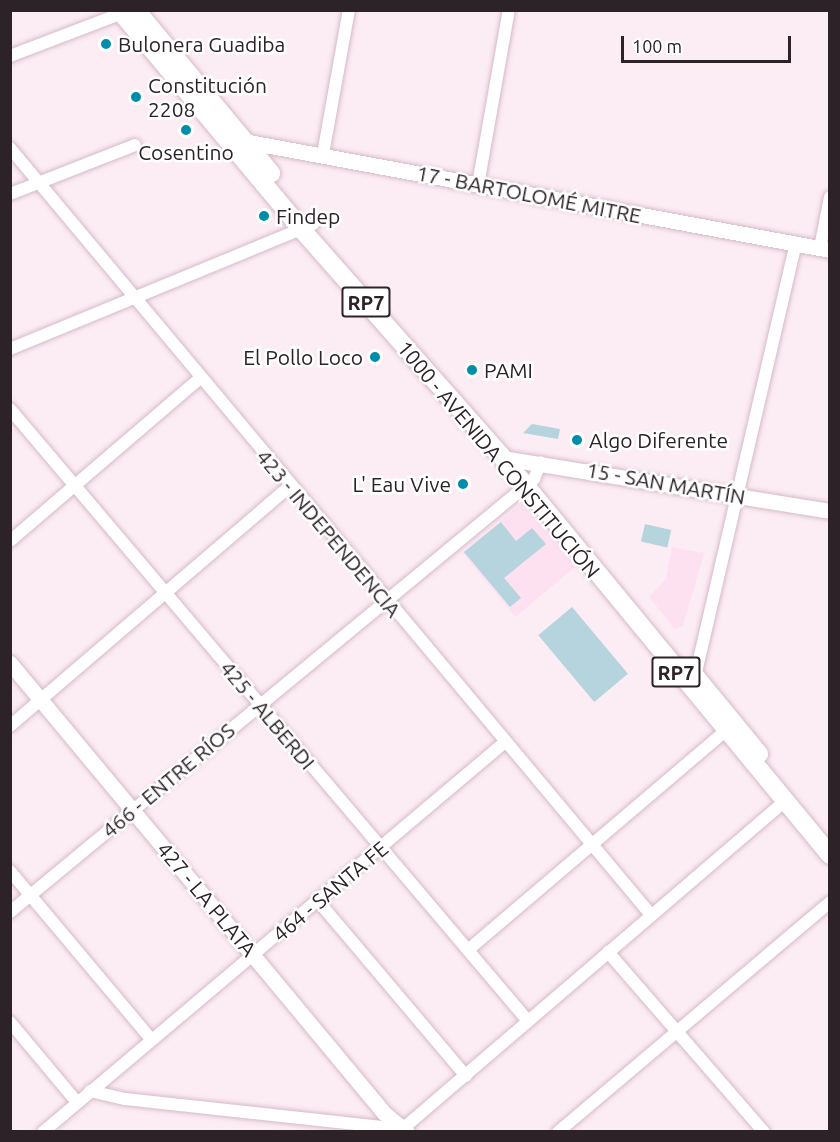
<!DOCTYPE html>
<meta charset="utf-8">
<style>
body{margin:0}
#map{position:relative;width:840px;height:1142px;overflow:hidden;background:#fcecf4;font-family:Ubuntu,sans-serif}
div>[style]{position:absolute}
.built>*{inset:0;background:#fde1f0;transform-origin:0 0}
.building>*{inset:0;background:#b5d4de;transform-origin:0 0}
.roads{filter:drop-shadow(0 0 2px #d5bac8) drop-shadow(0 0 2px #d5bac8)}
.minor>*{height:12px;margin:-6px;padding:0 6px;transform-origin:6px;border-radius:6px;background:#fff}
.tertiary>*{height:15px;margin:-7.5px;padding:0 7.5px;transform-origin:7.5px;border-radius:7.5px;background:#fff}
.primary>*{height:18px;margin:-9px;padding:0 9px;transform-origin:9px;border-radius:9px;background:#fff}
.dots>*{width:16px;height:16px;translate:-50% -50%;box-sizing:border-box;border:3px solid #fff;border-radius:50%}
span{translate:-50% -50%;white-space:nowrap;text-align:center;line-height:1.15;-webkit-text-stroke:5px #fff;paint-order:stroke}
.shield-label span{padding:2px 4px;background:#fff;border:2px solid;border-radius:4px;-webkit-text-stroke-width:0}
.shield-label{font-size:20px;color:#2c2227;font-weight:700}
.poi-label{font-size:21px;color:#2c2227}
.left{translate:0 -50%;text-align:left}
.right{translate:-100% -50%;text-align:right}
.street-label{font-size:21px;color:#2c2227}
.frame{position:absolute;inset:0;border:12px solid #2c2227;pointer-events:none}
.scale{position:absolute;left:621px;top:36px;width:170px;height:27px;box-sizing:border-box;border:3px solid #2c2227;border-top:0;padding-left:8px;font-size:18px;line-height:21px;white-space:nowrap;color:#2c2227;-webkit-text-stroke:4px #fff;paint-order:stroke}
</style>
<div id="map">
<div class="built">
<div style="left:522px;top:503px;width:83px;height:78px;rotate:50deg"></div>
<div style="clip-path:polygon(672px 547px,704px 553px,683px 626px,675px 629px,649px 597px,666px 579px)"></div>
</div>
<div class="building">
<div style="clip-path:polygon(532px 424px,560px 429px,558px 439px,523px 433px)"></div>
<div style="clip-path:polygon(501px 522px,516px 541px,532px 528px,546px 544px,504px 578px,521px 598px,510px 607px,464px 552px)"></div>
<div style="left:645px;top:524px;width:27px;height:18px;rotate:13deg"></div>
<div style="left:572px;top:607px;width:87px;height:44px;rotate:50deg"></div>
</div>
<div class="roads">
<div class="minor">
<div style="left:10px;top:56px;width:126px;rotate:-20.9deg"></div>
<div style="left:10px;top:148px;width:1000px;rotate:50.11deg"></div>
<div style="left:323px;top:154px;width:146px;rotate:-79.8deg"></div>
<div style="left:478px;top:185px;width:178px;rotate:-80deg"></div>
<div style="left:10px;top:194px;width:134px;rotate:-21.4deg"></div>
<div style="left:820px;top:248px;width:52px;rotate:-78.9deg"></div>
<div style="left:10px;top:349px;width:328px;rotate:-22.4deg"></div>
<div style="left:10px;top:409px;width:802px;rotate:49.76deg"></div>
<div style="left:10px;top:541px;width:249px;rotate:-40.6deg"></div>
<div style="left:694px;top:681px;width:449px;rotate:-76.9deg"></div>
<div style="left:10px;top:726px;width:369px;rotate:-40.6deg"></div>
<div style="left:10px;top:871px;width:219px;rotate:50deg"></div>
<div style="left:318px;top:901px;width:229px;rotate:49.8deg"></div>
<div style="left:10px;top:912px;width:680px;rotate:-39.57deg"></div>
<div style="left:534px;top:479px;width:18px;rotate:-68deg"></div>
<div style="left:468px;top:950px;width:336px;rotate:-40.4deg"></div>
<div style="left:608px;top:952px;width:238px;rotate:49.1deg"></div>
<div style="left:10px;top:1022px;width:104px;rotate:50.1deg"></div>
<div style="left:90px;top:1091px;width:36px;rotate:13deg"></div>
<div style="left:125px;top:1099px;width:279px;rotate:6.2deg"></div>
<div style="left:43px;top:1132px;width:605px;rotate:-40.17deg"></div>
<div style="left:399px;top:1132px;width:508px;rotate:-40.61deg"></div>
<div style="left:558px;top:1132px;width:356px;rotate:-40.2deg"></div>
</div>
<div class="tertiary">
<div style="left:238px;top:140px;width:602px;rotate:10.53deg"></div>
<div style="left:503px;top:458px;width:331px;rotate:9.2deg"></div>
<div style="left:10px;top:663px;width:585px;rotate:50.27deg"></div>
<div style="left:384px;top:1113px;width:30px;rotate:40deg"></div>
</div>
<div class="primary">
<div style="left:119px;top:10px;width:288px;rotate:50.2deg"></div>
<div style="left:303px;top:231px;width:303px;rotate:48.6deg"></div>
<div style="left:503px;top:458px;width:514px;rotate:50.52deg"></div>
<div style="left:136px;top:10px;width:212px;rotate:50.4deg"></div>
<div style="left:695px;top:676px;width:101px;rotate:50.6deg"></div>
</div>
</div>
<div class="dots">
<div style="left:106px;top:44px;background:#008dab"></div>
<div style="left:136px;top:97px;background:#008dab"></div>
<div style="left:186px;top:130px;background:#008dab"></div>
<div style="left:264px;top:216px;background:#008dab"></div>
<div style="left:375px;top:357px;background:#008dab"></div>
<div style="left:472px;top:370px;background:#008dab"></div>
<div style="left:577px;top:440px;background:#008dab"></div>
<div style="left:463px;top:484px;background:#008dab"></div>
</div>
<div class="shield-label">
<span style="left:366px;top:302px">RP7</span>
<span style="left:676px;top:672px">RP7</span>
</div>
<div class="poi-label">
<span class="left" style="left:118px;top:44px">Bulonera Guadiba</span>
<span class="left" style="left:148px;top:97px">Constitución<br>2208</span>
<span style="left:186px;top:152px">Cosentino</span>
<span class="left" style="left:276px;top:216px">Findep</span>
<span class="right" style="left:363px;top:357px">El Pollo Loco</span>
<span class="left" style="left:484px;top:370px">PAMI</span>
<span class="left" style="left:589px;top:440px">Algo Diferente</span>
<span class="right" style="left:451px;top:484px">L' Eau Vive</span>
</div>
<div class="street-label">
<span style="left:529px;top:194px;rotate:11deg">17 - BARTOLOMÉ MITRE</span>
<span style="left:499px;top:459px;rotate:50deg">1000 - AVENIDA CONSTITUCIÓN</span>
<span style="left:666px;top:483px;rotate:10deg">15 - SAN MARTÍN</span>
<span style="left:329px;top:533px;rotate:50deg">423 - INDEPENDENCIA</span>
<span style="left:268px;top:715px;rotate:50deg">425 - ALBERDI</span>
<span style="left:168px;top:780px;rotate:-40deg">466 - ENTRE RÍOS</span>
<span style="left:330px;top:891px;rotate:-40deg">464 - SANTA FE</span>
<span style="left:207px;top:899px;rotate:50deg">427 - LA PLATA</span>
</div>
<div class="frame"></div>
<div class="scale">100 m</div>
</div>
